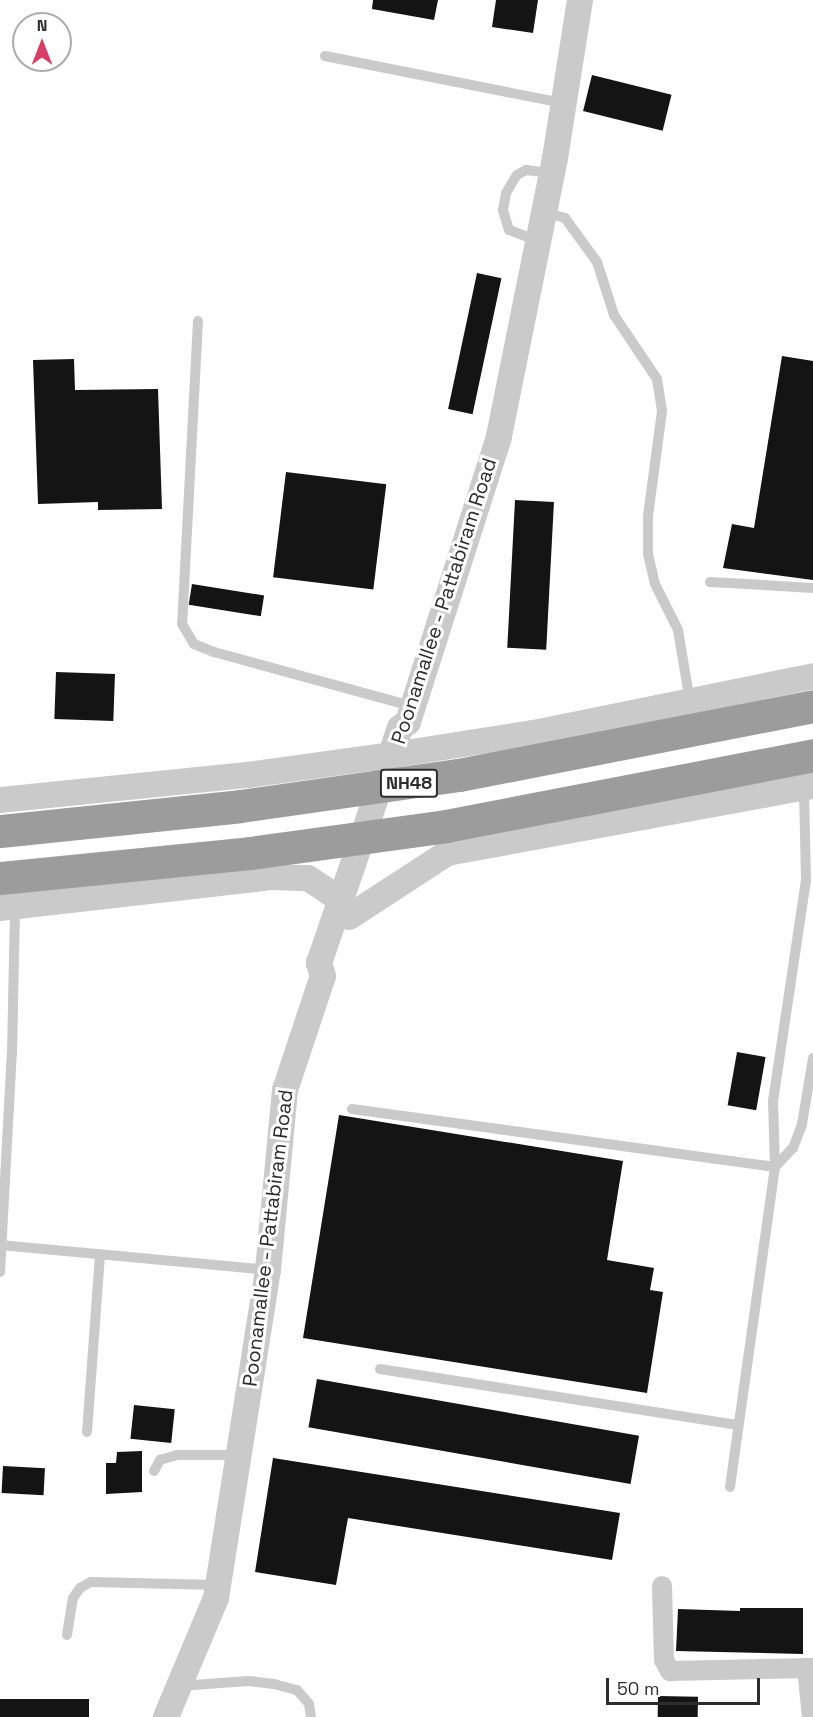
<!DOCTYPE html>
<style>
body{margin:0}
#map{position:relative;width:813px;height:1717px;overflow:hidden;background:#fff;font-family:"Space Grotesk",sans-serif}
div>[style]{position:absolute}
.building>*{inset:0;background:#141414;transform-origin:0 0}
.service>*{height:10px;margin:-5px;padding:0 5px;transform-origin:5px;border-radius:5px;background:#cacaca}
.minor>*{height:20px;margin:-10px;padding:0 10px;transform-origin:10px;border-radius:10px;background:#cacaca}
.tertiary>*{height:26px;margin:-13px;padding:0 13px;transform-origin:13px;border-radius:13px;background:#cacaca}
.trunk>*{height:33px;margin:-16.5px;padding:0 16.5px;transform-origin:16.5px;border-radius:16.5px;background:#9c9c9c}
span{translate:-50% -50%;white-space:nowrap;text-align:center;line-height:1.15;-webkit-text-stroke:6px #fff;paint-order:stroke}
.shield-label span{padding:2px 4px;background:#fff;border:2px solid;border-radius:4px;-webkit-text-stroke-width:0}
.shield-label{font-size:18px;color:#2d2d2d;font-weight:700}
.street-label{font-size:20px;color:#2d2d2d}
.north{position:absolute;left:12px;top:12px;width:60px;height:60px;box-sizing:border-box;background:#fff;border:2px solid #ababab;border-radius:50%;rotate:0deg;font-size:16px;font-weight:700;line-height:24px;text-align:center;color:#2d2d2d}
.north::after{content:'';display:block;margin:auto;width:21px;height:27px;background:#d63e67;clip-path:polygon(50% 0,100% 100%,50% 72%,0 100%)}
.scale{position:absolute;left:606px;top:1678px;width:154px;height:27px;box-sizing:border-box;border:3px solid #2d2d2d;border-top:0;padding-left:8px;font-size:18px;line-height:21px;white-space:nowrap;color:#2d2d2d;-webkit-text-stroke:4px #fff;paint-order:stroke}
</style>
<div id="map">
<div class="building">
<div style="clip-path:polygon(373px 0,438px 0,434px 20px,372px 9px)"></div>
<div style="clip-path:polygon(496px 0,538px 0,533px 33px,492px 27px)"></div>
<div style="left:592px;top:75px;width:82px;height:37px;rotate:14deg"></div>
<div style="left:477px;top:273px;width:25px;height:139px;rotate:12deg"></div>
<div style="clip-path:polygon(782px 356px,813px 361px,813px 580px,723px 568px,732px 524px,754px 528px)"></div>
<div style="clip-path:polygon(74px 359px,75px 390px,158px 389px,162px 509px,98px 510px,98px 502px,38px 504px,33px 360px)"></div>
<div style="left:286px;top:472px;width:101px;height:106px;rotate:7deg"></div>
<div style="left:515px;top:500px;width:39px;height:148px;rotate:3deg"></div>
<div style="left:192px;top:584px;width:73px;height:21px;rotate:9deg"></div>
<div style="left:56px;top:672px;width:59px;height:47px;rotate:2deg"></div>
<div style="left:737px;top:1052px;width:29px;height:54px;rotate:10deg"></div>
<div style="clip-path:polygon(339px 1115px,623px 1161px,607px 1260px,654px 1268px,650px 1290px,663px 1292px,647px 1393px,303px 1338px)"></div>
<div style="left:317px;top:1379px;width:327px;height:49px;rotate:10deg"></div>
<div style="left:134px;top:1405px;width:41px;height:34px;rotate:6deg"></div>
<div style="clip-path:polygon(142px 1451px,142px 1492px,106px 1494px,106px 1463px,116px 1463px,117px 1452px)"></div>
<div style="clip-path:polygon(273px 1458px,620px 1513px,612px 1560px,348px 1518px,336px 1585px,255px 1572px)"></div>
<div style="left:3px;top:1466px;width:42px;height:27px;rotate:3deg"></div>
<div style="clip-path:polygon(740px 1608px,803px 1608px,803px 1654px,676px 1651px,678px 1609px,740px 1611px)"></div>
<div style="left:658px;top:1696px;width:40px;height:21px;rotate:1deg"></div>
<div style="left:0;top:1699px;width:89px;height:18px"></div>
</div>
<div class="service">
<div style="left:325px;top:56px;width:243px;rotate:11.2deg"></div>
<div style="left:544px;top:212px;width:22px;rotate:16deg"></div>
<div style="left:565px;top:218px;width:54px;rotate:54deg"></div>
<div style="left:597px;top:262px;width:56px;rotate:72.2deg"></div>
<div style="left:614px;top:315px;width:77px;rotate:56.1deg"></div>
<div style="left:657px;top:379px;width:32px;rotate:81deg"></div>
<div style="left:662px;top:411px;width:106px;rotate:97.6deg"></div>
<div style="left:648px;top:516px;width:38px;rotate:90deg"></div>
<div style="left:648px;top:554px;width:31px;rotate:77deg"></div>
<div style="left:655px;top:584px;width:51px;rotate:63.4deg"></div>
<div style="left:678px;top:630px;width:73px;rotate:80.5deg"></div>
<div style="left:538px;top:241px;width:31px;rotate:-159deg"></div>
<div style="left:509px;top:230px;width:21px;rotate:-107deg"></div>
<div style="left:503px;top:210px;width:17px;rotate:-80deg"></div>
<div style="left:506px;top:193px;width:21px;rotate:-59deg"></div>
<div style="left:517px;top:175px;width:10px;rotate:-29deg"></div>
<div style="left:526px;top:170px;width:26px;rotate:7deg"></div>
<div style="left:198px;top:321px;width:303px;rotate:93deg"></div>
<div style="left:182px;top:624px;width:23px;rotate:59deg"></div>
<div style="left:194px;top:644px;width:22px;rotate:22deg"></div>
<div style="left:214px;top:652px;width:204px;rotate:15.3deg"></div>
<div style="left:710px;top:582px;width:103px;rotate:3.3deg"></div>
<div style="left:352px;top:1109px;width:427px;rotate:7.8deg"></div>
<div style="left:775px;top:1167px;width:26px;rotate:-47deg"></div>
<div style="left:793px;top:1148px;width:26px;rotate:-69deg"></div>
<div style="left:802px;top:1124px;width:67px;rotate:-80.5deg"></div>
<div style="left:0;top:1245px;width:269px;rotate:5.3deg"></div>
<div style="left:0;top:1272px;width:219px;rotate:-86.9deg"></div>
<div style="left:12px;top:1053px;width:146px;rotate:-88.8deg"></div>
<div style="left:380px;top:1369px;width:363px;rotate:8.9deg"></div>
<div style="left:87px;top:1432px;width:178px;rotate:-85.8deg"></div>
<div style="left:154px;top:1471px;width:13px;rotate:-61deg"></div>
<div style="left:160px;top:1460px;width:18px;rotate:-16deg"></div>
<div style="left:177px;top:1455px;width:61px"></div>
<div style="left:730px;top:1487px;width:323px;rotate:-82deg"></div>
<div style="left:775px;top:1167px;width:66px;rotate:-91.7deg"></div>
<div style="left:773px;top:1101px;width:224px;rotate:-81.5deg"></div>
<div style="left:806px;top:879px;width:91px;rotate:-91.3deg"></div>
<div style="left:67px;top:1635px;width:37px;rotate:-81deg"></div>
<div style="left:73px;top:1598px;width:12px;rotate:-55deg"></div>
<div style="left:80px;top:1588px;width:13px;rotate:-29deg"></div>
<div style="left:91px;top:1582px;width:126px;rotate:1.4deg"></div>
<div style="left:179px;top:1686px;width:70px;rotate:-4.1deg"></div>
<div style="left:249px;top:1681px;width:25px;rotate:7deg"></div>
<div style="left:274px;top:1684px;width:24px;rotate:15deg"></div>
<div style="left:297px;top:1690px;width:18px;rotate:49deg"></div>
<div style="left:309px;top:1704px;width:13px;rotate:81deg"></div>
</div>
<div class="minor">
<div style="left:662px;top:1586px;width:74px;rotate:88.5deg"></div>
<div style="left:664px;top:1660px;width:13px;rotate:61deg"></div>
<div style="left:670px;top:1671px;width:143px;rotate:-1.2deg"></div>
<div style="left:807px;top:1668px;width:49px;rotate:84.2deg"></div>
</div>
<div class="tertiary">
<div style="left:0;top:800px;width:249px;rotate:-5.8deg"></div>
<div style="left:248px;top:775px;width:146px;rotate:-7.9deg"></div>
<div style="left:393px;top:755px;width:143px;rotate:-8.9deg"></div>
<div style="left:534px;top:733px;width:285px;rotate:-11.5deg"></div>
<div style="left:0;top:908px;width:273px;rotate:-6.5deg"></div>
<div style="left:271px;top:877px;width:37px;rotate:2deg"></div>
<div style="left:308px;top:878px;width:40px;rotate:34deg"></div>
<div style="left:349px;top:917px;width:117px;rotate:-33.1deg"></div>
<div style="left:447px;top:853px;width:372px;rotate:-10.4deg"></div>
<div style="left:166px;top:1717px;width:129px;rotate:-67.2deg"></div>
<div style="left:216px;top:1598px;width:332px;rotate:-81deg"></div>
<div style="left:268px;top:1270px;width:181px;rotate:-84.6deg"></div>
<div style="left:285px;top:1090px;width:120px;rotate:-71.6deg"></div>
<div style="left:323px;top:976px;width:14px;rotate:-107deg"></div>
<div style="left:319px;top:963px;width:249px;rotate:-71deg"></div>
<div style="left:400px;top:728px;width:10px;rotate:-37deg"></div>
<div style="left:408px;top:722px;width:300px;rotate:-72.3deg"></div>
<div style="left:499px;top:436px;width:284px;rotate:-78.6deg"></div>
<div style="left:555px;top:158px;width:160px;rotate:-81deg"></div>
</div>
<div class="trunk">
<div style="left:0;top:831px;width:241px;rotate:-5.9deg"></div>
<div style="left:240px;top:806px;width:221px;rotate:-8.1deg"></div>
<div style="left:459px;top:775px;width:361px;rotate:-11deg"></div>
<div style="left:0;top:878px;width:251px;rotate:-5.7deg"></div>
<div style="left:250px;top:853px;width:198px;rotate:-7.8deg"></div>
<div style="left:446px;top:826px;width:374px;rotate:-10.9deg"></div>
</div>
<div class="shield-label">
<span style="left:409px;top:783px">NH48</span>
</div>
<div class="street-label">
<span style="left:444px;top:601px;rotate:-72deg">Poonamallee - Pattabiram Road</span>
<span style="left:268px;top:1238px;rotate:-83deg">Poonamallee - Pattabiram Road</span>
</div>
<div class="north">N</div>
<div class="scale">50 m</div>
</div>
